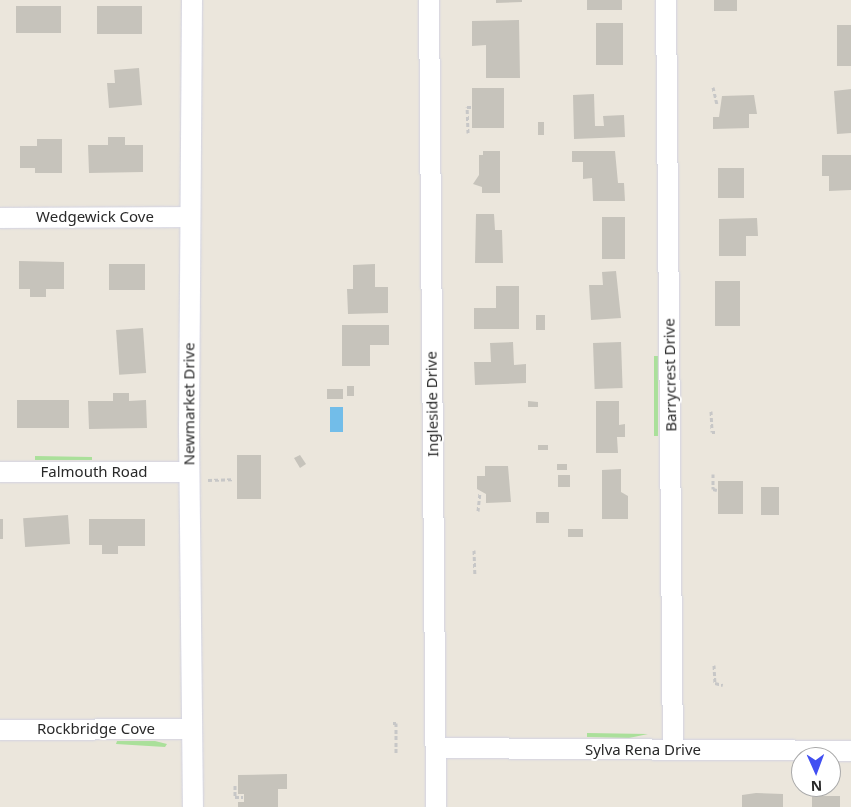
<!DOCTYPE html>
<style>
body{margin:0}
#map{position:relative;width:851px;height:807px;overflow:hidden;background:#ebe6dc;font-family:"Noto Sans",sans-serif}
div>[style]{position:absolute}
.green>*{inset:0;background:#aae09a;transform-origin:0 0}
.water>*{inset:0;background:#72bde9;transform-origin:0 0}
.building>*{inset:0;background:#c6c3bb;transform-origin:0 0}
.path>*{height:3px;margin-top:-1.5px;transform-origin:0;background:repeating-linear-gradient(90deg,#c7c7c7 0 4px,transparent 0 6.5px)}
.roads{filter:drop-shadow(0 0 1px #d1d2e2) drop-shadow(0 0 1px #d1d2e2)}
.street>*{height:20px;margin:-10px;padding:0 10px;transform-origin:10px;border-radius:10px;background:#fff}
span{translate:-50% -50%;white-space:nowrap;text-align:center;line-height:1.15;-webkit-text-stroke:4px #fff;paint-order:stroke}
.street-label{font-size:15px;color:#292929}
.north{position:absolute;left:791px;top:747px;width:50px;height:50px;box-sizing:border-box;background:#fff;border:1px solid #a9a9a9;border-radius:50%;rotate:178deg;font-size:14px;font-weight:700;line-height:20px;text-align:center;color:#292929}
.north::after{content:'';display:block;margin:auto;width:18px;height:22px;background:#414ff2;clip-path:polygon(50% 0,100% 100%,50% 72%,0 100%)}
</style>
<div id="map">
<div class="green">
<div style="left:654px;top:356px;width:4px;height:80px"></div>
<div style="clip-path:polygon(35px 456px,92px 457px,92px 460px,35px 460px)"></div>
<div style="clip-path:polygon(587px 733px,648px 734px,629px 738px,587px 737px)"></div>
<div style="clip-path:polygon(117px 741px,155px 741px,167px 744px,165px 747px,116px 744px)"></div>
</div>
<div class="water">
<div style="left:330px;top:407px;width:13px;height:25px"></div>
</div>
<div class="building">
<div style="clip-path:polygon(496px 0,522px 0,522px 2px,496px 3px)"></div>
<div style="left:587px;top:0;width:35px;height:10px"></div>
<div style="left:714px;top:0;width:23px;height:11px"></div>
<div style="left:16px;top:6px;width:45px;height:27px"></div>
<div style="left:142px;top:6px;width:28px;height:45px;rotate:90deg"></div>
<div style="clip-path:polygon(519px 20px,520px 78px,486px 78px,486px 45px,472px 46px,472px 21px)"></div>
<div style="left:596px;top:23px;width:27px;height:42px"></div>
<div style="left:837px;top:25px;width:14px;height:41px"></div>
<div style="clip-path:polygon(139px 68px,142px 105px,109px 108px,107px 83px,115px 83px,114px 70px)"></div>
<div style="left:504px;top:88px;width:40px;height:32px;rotate:90deg"></div>
<div style="clip-path:polygon(851px 89px,851px 133px,837px 134px,834px 91px)"></div>
<div style="clip-path:polygon(594px 94px,595px 126px,604px 126px,603px 116px,624px 115px,625px 137px,574px 139px,573px 95px)"></div>
<div style="clip-path:polygon(754px 95px,757px 114px,749px 114px,749px 128px,713px 129px,713px 117px,719px 117px,722px 96px)"></div>
<div style="left:538px;top:122px;width:6px;height:13px"></div>
<div style="clip-path:polygon(108px 137px,125px 137px,125px 145px,143px 145px,143px 172px,89px 173px,88px 145px,108px 145px)"></div>
<div style="clip-path:polygon(37px 139px,62px 139px,62px 173px,35px 173px,35px 168px,20px 168px,20px 146px,37px 146px)"></div>
<div style="clip-path:polygon(483px 151px,500px 151px,500px 193px,482px 193px,482px 187px,473px 184px,479px 175px,479px 155px,483px 155px)"></div>
<div style="clip-path:polygon(572px 151px,615px 151px,618px 183px,624px 183px,625px 201px,593px 201px,592px 178px,583px 179px,583px 162px,572px 162px)"></div>
<div style="clip-path:polygon(822px 155px,851px 155px,851px 190px,829px 191px,829px 176px,822px 176px)"></div>
<div style="left:744px;top:168px;width:30px;height:26px;rotate:90deg"></div>
<div style="clip-path:polygon(476px 214px,494px 214px,495px 230px,502px 230px,503px 263px,475px 263px)"></div>
<div style="left:602px;top:217px;width:23px;height:42px"></div>
<div style="clip-path:polygon(757px 218px,758px 236px,746px 236px,746px 256px,719px 256px,719px 219px)"></div>
<div style="clip-path:polygon(19px 261px,64px 262px,64px 289px,46px 289px,46px 297px,30px 297px,30px 289px,19px 289px)"></div>
<div style="left:109px;top:264px;width:36px;height:26px"></div>
<div style="clip-path:polygon(375px 264px,375px 287px,388px 287px,388px 313px,348px 314px,347px 289px,353px 289px,353px 265px)"></div>
<div style="clip-path:polygon(616px 271px,621px 318px,591px 320px,589px 285px,603px 285px,602px 272px)"></div>
<div style="left:715px;top:281px;width:25px;height:45px"></div>
<div style="clip-path:polygon(496px 286px,519px 286px,519px 329px,474px 329px,474px 308px,496px 308px)"></div>
<div style="left:545px;top:315px;width:15px;height:9px;rotate:90deg"></div>
<div style="clip-path:polygon(342px 325px,389px 325px,389px 345px,370px 345px,370px 366px,342px 366px)"></div>
<div style="left:143px;top:328px;width:45px;height:27px;rotate:86deg"></div>
<div style="clip-path:polygon(513px 342px,514px 365px,526px 364px,526px 383px,475px 385px,474px 362px,491px 362px,490px 343px)"></div>
<div style="left:621px;top:342px;width:46px;height:28px;rotate:88deg"></div>
<div style="left:347px;top:386px;width:7px;height:10px"></div>
<div style="left:327px;top:389px;width:16px;height:10px"></div>
<div style="clip-path:polygon(113px 393px,129px 393px,129px 401px,146px 400px,147px 428px,89px 429px,88px 401px,113px 401px)"></div>
<div style="left:17px;top:400px;width:52px;height:28px"></div>
<div style="clip-path:polygon(528px 401px,538px 402px,538px 407px,528px 407px)"></div>
<div style="clip-path:polygon(596px 401px,619px 401px,619px 425px,625px 424px,625px 437px,617px 437px,618px 453px,596px 453px)"></div>
<div style="left:538px;top:445px;width:10px;height:5px"></div>
<div style="left:237px;top:455px;width:24px;height:44px"></div>
<div style="clip-path:polygon(300px 455px,306px 464px,300px 468px,294px 458px)"></div>
<div style="left:557px;top:464px;width:10px;height:6px"></div>
<div style="clip-path:polygon(485px 466px,508px 466px,511px 502px,486px 503px,486px 494px,477px 489px,477px 476px,485px 476px)"></div>
<div style="clip-path:polygon(621px 469px,621px 492px,628px 496px,628px 519px,602px 519px,602px 470px)"></div>
<div style="left:558px;top:475px;width:12px;height:12px"></div>
<div style="left:718px;top:481px;width:25px;height:33px"></div>
<div style="left:779px;top:487px;width:28px;height:18px;rotate:90deg"></div>
<div style="left:536px;top:512px;width:13px;height:11px"></div>
<div style="left:68px;top:515px;width:29px;height:45px;rotate:86deg"></div>
<div style="left:0;top:519px;width:3px;height:20px"></div>
<div style="clip-path:polygon(89px 519px,145px 519px,145px 546px,118px 546px,118px 554px,102px 554px,102px 545px,89px 545px)"></div>
<div style="left:568px;top:529px;width:15px;height:8px"></div>
<div style="clip-path:polygon(287px 774px,287px 789px,278px 789px,278px 807px,238px 807px,238px 802px,244px 802px,244px 794px,238px 794px,238px 775px)"></div>
<div style="clip-path:polygon(756px 793px,783px 794px,783px 807px,742px 807px,742px 795px)"></div>
<div style="left:812px;top:796px;width:28px;height:11px"></div>
</div>
<div class="path">
<div style="left:713px;top:87px;width:17px;rotate:77deg"></div>
<div style="left:468px;top:133px;width:26px;rotate:-92deg"></div>
<div style="left:467px;top:107px;width:4px"></div>
<div style="left:711px;top:411px;width:21px;rotate:87deg"></div>
<div style="left:712px;top:432px;width:3px"></div>
<div style="left:713px;top:474px;width:15px;rotate:90deg"></div>
<div style="left:713px;top:489px;width:4px;rotate:14deg"></div>
<div style="left:208px;top:480px;width:25px;rotate:-2deg"></div>
<div style="left:478px;top:511px;width:19px;rotate:-84deg"></div>
<div style="left:474px;top:550px;width:25px;rotate:88deg"></div>
<div style="left:714px;top:665px;width:18px;rotate:87deg"></div>
<div style="left:715px;top:683px;width:8px;rotate:14deg"></div>
<div style="left:393px;top:723px;width:3px"></div>
<div style="left:396px;top:723px;width:31px;rotate:90deg"></div>
<div style="left:235px;top:785px;width:12px;rotate:90deg"></div>
<div style="left:235px;top:797px;width:8px"></div>
<div style="left:804px;top:790px;width:17px"></div>
<div style="left:821px;top:790px;width:4px;rotate:90deg"></div>
</div>
<div class="roads">
<div class="street">
<div style="left:192px;top:0;width:430px;rotate:90.4deg"></div>
<div style="left:189px;top:430px;width:377px;rotate:89.4deg"></div>
<div style="left:429px;top:0;width:807px;rotate:89.5deg"></div>
<div style="left:666px;top:0;width:750px;rotate:89.47deg"></div>
<div style="left:0;top:218px;width:190px;rotate:-0.3deg"></div>
<div style="left:0;top:472px;width:189px"></div>
<div style="left:0;top:730px;width:192px;rotate:-0.3deg"></div>
<div style="left:436px;top:748px;width:415px;rotate:0.4deg"></div>
</div>
</div>
<div class="street-label">
<span style="left:95px;top:217px">Wedgewick Cove</span>
<span style="left:670px;top:375px;rotate:-91deg">Barrycrest Drive</span>
<span style="left:189px;top:404px;rotate:-90deg">Newmarket Drive</span>
<span style="left:432px;top:404px;rotate:-91deg">Ingleside Drive</span>
<span style="left:94px;top:472px">Falmouth Road</span>
<span style="left:96px;top:729px">Rockbridge Cove</span>
<span style="left:643px;top:750px">Sylva Rena Drive</span>
</div>
<div class="north">N</div>
</div>
